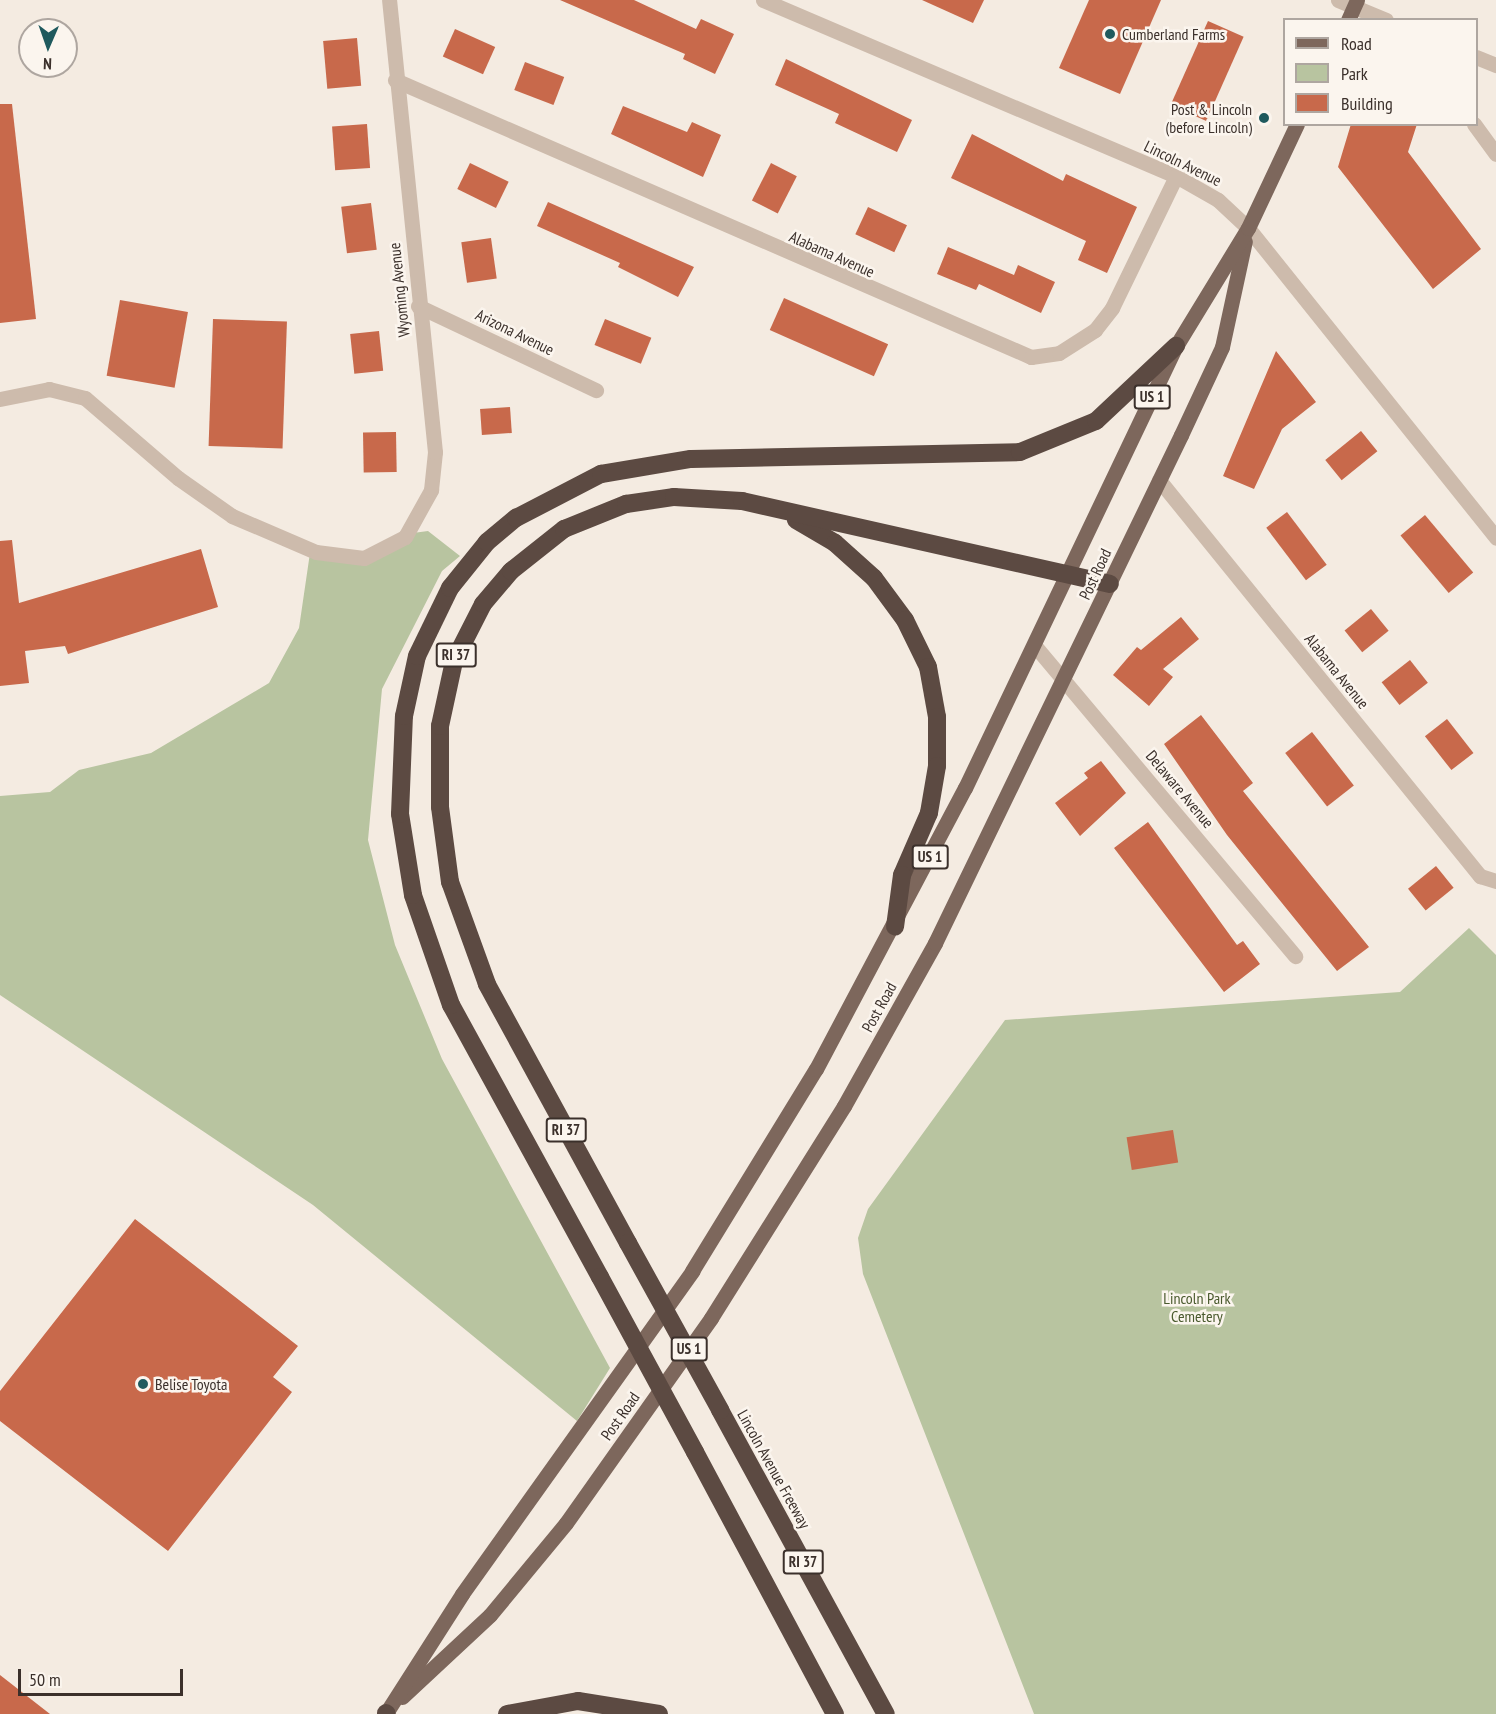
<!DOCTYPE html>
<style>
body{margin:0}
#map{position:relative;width:1496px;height:1714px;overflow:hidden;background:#f4ebe1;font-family:"PT Sans Narrow",sans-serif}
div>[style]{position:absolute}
.green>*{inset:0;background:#b8c4a0}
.building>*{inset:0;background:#c8694b;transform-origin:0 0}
.minor>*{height:15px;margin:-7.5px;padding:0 7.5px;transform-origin:7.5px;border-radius:7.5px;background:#cdbbac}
.tertiary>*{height:15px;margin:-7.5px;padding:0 7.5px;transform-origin:7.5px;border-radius:7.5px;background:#cdbbac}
.primary>*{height:15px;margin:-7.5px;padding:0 7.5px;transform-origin:7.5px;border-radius:7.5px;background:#7d675c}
.motorway>*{height:18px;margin:-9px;padding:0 9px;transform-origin:9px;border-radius:9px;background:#5c4a42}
.motorway-bridge>*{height:18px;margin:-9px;padding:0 9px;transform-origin:9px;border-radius:9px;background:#5c4a42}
.dots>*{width:16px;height:16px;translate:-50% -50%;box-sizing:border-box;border:3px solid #fbf5ee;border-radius:50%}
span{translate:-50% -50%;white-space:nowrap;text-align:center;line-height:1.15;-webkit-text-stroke:5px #fbf5ee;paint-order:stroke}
.shield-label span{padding:2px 4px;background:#fbf5ee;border:2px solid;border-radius:4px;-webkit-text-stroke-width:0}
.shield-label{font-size:15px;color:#3b302b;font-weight:700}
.poi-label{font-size:16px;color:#3b302b}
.left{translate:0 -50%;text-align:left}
.right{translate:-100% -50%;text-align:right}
.street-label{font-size:16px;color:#3b302b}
.park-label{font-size:16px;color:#4a5a2e}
.legend{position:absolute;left:1283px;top:18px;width:195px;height:108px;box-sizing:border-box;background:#fbf5ee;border:2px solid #aea6a0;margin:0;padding:8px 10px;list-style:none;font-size:18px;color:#3b302b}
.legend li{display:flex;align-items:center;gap:12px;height:30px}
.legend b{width:30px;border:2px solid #aea6a0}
.north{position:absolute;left:18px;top:18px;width:60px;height:60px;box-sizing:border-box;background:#fbf5ee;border:2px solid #aea6a0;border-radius:50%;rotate:182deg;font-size:16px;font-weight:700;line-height:24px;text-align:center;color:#3b302b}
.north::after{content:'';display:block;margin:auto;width:21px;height:27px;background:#1f5a5e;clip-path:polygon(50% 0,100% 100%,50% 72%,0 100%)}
.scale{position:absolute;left:18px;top:1669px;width:165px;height:27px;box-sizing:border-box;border:3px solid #3b302b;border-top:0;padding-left:8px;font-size:18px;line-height:21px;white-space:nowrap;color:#3b302b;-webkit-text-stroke:4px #fbf5ee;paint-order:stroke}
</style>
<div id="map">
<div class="green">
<div style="clip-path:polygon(428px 531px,460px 556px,442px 571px,382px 689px,368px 840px,395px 945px,442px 1059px,610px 1368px,577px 1421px,313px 1205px,0 995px,0 796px,50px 792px,79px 770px,151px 753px,269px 683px,299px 628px,311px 546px,364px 552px,398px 535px)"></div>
<div style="clip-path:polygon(1469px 928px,1496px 955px,1496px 1714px,1034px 1714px,863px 1274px,858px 1238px,868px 1209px,1005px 1020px,1400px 992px)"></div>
</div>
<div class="building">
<div style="clip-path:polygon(560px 0,634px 0,696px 29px,701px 19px,734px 34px,715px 74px,683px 59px,685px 54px)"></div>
<div style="clip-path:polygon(922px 0,984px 0,973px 23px)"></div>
<div style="clip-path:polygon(1089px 0,1161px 0,1120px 94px,1059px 68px)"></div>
<div style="left:1208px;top:21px;width:39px;height:92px;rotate:24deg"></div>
<div style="left:455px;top:29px;width:44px;height:30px;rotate:24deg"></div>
<div style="left:357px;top:38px;width:48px;height:34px;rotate:85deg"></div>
<div style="clip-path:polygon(786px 59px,912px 120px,897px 152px,835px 123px,839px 114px,775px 85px)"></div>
<div style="left:525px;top:62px;width:42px;height:30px;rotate:21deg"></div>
<div style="clip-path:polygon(0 104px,12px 104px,36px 319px,0 323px)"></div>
<div style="clip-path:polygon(623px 106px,687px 132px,692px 122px,721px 135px,703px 177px,611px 134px)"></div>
<div style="left:367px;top:124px;width:44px;height:35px;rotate:86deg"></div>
<div style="clip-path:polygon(1351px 124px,1417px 124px,1408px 152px,1481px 249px,1433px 289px,1338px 167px)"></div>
<div style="clip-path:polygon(972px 134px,1063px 181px,1066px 174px,1137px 207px,1107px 273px,1078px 260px,1086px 241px,951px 178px)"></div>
<div style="left:470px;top:163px;width:43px;height:29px;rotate:26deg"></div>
<div style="left:771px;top:163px;width:29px;height:42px;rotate:27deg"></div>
<div style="clip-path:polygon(548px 202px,694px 267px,678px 297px,618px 267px,620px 263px,537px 226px)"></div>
<div style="left:371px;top:203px;width:47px;height:30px;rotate:83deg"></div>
<div style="left:868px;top:207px;width:43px;height:30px;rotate:25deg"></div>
<div style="left:491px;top:238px;width:41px;height:30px;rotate:82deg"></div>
<div style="clip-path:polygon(948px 247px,1014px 275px,1018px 265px,1055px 282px,1041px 313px,979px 284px,976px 290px,937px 274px)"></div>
<div style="left:784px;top:298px;width:114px;height:35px;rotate:24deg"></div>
<div style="left:120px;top:300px;width:69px;height:77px;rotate:10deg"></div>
<div style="left:213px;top:319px;width:74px;height:127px;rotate:2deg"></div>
<div style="left:605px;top:319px;width:50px;height:28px;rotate:22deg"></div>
<div style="left:379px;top:331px;width:40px;height:29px;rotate:84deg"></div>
<div style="clip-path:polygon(1276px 351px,1316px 402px,1282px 429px,1254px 489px,1223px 476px)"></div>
<div style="left:510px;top:407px;width:26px;height:30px;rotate:86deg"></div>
<div style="left:1361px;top:431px;width:26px;height:46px;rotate:51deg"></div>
<div style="left:396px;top:432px;width:40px;height:33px;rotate:89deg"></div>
<div style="left:1287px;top:512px;width:66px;height:26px;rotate:53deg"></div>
<div style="left:1425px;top:515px;width:75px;height:32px;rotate:50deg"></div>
<div style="clip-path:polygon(12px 540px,19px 603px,201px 549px,218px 607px,68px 654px,65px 646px,25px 651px,29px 683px,0 686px,0 541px)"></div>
<div style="left:1371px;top:609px;width:28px;height:34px;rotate:51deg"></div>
<div style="clip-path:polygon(1181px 617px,1199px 639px,1163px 669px,1173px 677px,1149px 706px,1113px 675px,1137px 647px,1141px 650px)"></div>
<div style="left:1410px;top:660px;width:29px;height:36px;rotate:52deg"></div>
<div style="clip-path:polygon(1201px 715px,1253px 783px,1243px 791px,1369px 947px,1337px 971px,1227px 835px,1164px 744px)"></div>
<div style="left:1447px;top:719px;width:43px;height:28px;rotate:52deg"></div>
<div style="left:1312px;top:732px;width:68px;height:34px;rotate:52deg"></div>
<div style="clip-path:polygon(1101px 761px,1126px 793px,1080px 836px,1055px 803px,1088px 778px,1084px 773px)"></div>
<div style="clip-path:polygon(1148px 822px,1237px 945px,1243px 941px,1260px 964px,1224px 992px,1114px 848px)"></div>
<div style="left:1436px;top:866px;width:28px;height:36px;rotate:51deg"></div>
<div style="left:1173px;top:1130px;width:33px;height:47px;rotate:81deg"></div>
<div style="clip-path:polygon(135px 1219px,298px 1346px,273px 1377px,292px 1392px,168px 1551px,0 1421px,0 1391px)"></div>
<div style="clip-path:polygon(0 1675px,50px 1714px,0 1714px)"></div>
</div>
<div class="minor">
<div style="left:763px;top:0;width:449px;rotate:23.1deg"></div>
<div style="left:1176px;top:176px;width:48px;rotate:29.7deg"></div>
<div style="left:1218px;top:200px;width:41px;rotate:43deg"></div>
<div style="left:1338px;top:0;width:52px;rotate:22.6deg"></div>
<div style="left:1476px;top:57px;width:22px;rotate:22deg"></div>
<div style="left:395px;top:80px;width:694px;rotate:23.53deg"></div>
<div style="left:1031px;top:357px;width:28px;rotate:-8deg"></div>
<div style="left:1059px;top:353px;width:43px;rotate:-32.6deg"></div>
<div style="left:1095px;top:330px;width:28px;rotate:-52deg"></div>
<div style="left:1112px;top:308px;width:147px;rotate:-64.1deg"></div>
<div style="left:1474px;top:124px;width:37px;rotate:54deg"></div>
<div style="left:418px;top:306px;width:197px;rotate:25.3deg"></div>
<div style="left:0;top:399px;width:50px;rotate:-11.5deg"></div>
<div style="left:49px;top:389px;width:37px;rotate:14deg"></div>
<div style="left:85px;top:398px;width:123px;rotate:40.7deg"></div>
<div style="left:178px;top:478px;width:66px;rotate:35.1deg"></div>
<div style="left:232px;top:516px;width:91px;rotate:23.2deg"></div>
<div style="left:316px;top:552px;width:48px;rotate:7.1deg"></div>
<div style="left:364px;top:558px;width:46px;rotate:-27.1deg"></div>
<div style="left:405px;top:537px;width:54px;rotate:-61deg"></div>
<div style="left:431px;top:490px;width:38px;rotate:-84deg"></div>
<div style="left:435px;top:452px;width:454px;rotate:-95.8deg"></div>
<div style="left:1159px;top:480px;width:510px;rotate:50.97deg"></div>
<div style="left:1480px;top:876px;width:17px;rotate:17deg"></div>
<div style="left:1035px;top:646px;width:405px;rotate:50deg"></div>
</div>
<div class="tertiary">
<div style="left:1248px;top:228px;width:397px;rotate:51.3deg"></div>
</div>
<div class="primary">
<div style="left:1348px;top:20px;width:22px;rotate:-66deg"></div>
<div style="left:402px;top:1697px;width:120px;rotate:-43deg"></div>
<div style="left:490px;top:1615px;width:119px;rotate:-50.4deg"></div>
<div style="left:566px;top:1523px;width:251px;rotate:-54.7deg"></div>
<div style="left:711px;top:1318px;width:250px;rotate:-57.9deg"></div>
<div style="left:844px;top:1106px;width:187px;rotate:-60.8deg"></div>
<div style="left:935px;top:943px;width:564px;rotate:-64.16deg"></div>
<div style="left:1181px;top:435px;width:97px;rotate:-65deg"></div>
<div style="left:1222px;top:347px;width:108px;rotate:-77.8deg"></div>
<div style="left:386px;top:1713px;width:141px;rotate:-57.4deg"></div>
<div style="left:462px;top:1594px;width:397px;rotate:-54.5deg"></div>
<div style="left:692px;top:1271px;width:237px;rotate:-58.5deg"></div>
<div style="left:816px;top:1069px;width:318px;rotate:-62.1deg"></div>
<div style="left:965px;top:788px;width:490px;rotate:-64.5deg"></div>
<div style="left:1176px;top:346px;width:138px;rotate:-58.6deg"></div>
<div style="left:1248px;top:228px;width:115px;rotate:-64.8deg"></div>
</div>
<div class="motorway">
<div style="left:796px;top:520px;width:45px;rotate:30.5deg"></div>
<div style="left:835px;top:543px;width:52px;rotate:41.9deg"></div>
<div style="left:874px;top:578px;width:52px;rotate:53.6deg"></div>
<div style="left:905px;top:620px;width:52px;rotate:63.9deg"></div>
<div style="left:928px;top:667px;width:51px;rotate:79.8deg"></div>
<div style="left:937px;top:717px;width:49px;rotate:90deg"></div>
<div style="left:937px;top:766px;width:48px;rotate:99.7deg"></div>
<div style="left:929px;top:813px;width:68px;rotate:113.5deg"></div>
<div style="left:902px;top:875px;width:52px;rotate:97.7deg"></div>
<div style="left:628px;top:1243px;width:295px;rotate:-118.6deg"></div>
<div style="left:487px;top:984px;width:109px;rotate:-109.9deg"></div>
<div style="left:450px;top:882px;width:76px;rotate:-97.6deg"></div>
<div style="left:440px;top:807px;width:81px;rotate:-90deg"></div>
<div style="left:440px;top:726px;width:66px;rotate:-77.8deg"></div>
<div style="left:454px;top:661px;width:64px;rotate:-63deg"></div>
<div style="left:483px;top:604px;width:43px;rotate:-49.7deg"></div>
<div style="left:511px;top:571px;width:68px;rotate:-38.4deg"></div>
<div style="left:564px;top:529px;width:67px;rotate:-22deg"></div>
<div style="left:626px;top:504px;width:49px;rotate:-8.3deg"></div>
<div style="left:674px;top:497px;width:68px;rotate:3.4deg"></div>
<div style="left:742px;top:501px;width:377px;rotate:12.7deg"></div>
<div style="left:600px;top:1277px;width:310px;rotate:-118.7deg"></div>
<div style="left:451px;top:1005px;width:116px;rotate:-109.1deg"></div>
<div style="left:413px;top:895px;width:82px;rotate:-99.1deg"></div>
<div style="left:400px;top:814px;width:98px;rotate:-87.7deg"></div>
<div style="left:404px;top:716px;width:61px;rotate:-77.8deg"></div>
<div style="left:417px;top:656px;width:76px;rotate:-64.1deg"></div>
<div style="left:450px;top:588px;width:59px;rotate:-51.2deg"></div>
<div style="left:487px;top:542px;width:38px;rotate:-40deg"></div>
<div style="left:516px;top:518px;width:96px;rotate:-27.4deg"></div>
<div style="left:601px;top:474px;width:91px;rotate:-9.5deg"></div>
<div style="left:691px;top:459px;width:329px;rotate:-1.2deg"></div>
<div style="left:1020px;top:452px;width:82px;rotate:-22.2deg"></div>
<div style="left:1096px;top:421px;width:110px;rotate:-43.2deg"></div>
<div style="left:720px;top:1410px;width:346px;rotate:61.4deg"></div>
<div style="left:695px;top:1452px;width:297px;rotate:61.9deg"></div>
<div style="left:386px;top:1713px;width:1px;rotate:45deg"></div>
<div style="left:507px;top:1714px;width:72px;rotate:-10.4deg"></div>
<div style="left:578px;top:1701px;width:82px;rotate:9.1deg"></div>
</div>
<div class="motorway-bridge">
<div style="left:628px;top:1243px;width:191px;rotate:61.1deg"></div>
<div style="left:600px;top:1277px;width:199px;rotate:61.5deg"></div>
</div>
<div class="dots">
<div style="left:1110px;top:34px;background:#1f5a5e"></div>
<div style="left:1264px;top:118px;background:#1f5a5e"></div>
<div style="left:143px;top:1384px;background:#1f5a5e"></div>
</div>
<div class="shield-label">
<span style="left:1152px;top:397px">US 1</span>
<span style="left:456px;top:655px">RI 37</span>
<span style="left:930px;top:857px">US 1</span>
<span style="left:566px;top:1130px">RI 37</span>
<span style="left:689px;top:1349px">US 1</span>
<span style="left:803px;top:1562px">RI 37</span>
</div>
<div class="poi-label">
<span class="left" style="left:1122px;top:34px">Cumberland Farms</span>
<span class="right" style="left:1252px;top:118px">Post &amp; Lincoln<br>(before Lincoln)</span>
<span class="left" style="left:155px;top:1384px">Belise Toyota</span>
</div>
<div class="street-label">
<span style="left:1183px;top:163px;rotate:26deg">Lincoln Avenue</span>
<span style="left:832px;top:254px;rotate:24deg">Alabama Avenue</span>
<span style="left:399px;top:290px;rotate:-96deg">Wyoming Avenue</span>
<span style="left:515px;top:332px;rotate:26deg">Arizona Avenue</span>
<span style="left:1095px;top:574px;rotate:-65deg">Post Road</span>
<span style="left:1337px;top:671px;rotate:51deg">Alabama Avenue</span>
<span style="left:1180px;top:789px;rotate:50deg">Delaware Avenue</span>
<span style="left:879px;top:1007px;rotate:-61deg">Post Road</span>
<span style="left:620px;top:1416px;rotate:-55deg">Post Road</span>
<span style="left:774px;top:1469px;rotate:61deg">Lincoln Avenue Freeway</span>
</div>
<div class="park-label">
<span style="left:1197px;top:1307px">Lincoln Park<br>Cemetery</span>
</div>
<ul class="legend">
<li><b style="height:8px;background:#7d675c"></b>Road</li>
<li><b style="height:16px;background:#b8c4a0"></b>Park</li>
<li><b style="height:16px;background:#c8694b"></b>Building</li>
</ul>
<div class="north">N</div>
<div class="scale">50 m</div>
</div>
